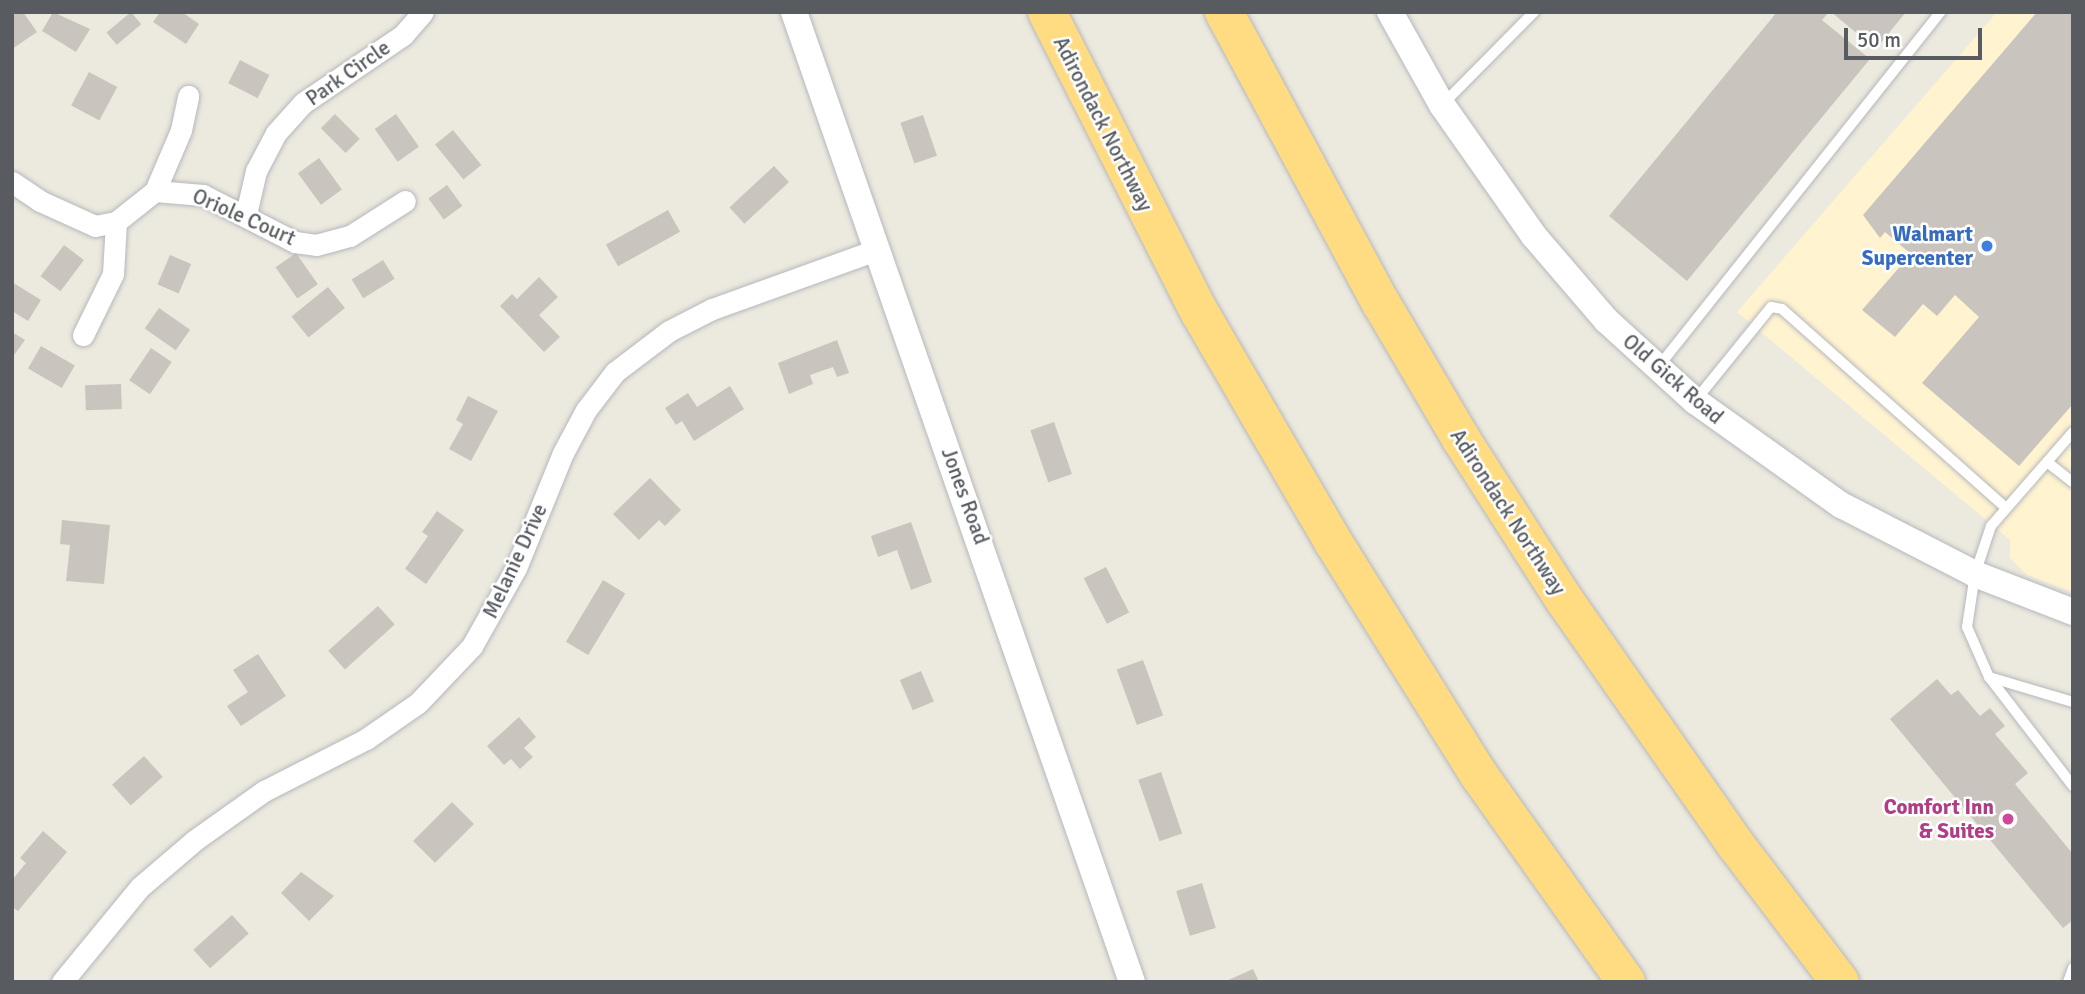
<!DOCTYPE html>
<style>
body{margin:0}
#map{position:relative;width:2085px;height:994px;overflow:hidden;background:#ece9de;font-family:Signika,sans-serif}
div>[style]{position:absolute}
.commercial>*{inset:0;background:#fff3d0}
.building>*{inset:0;background:#c9c5be;transform-origin:0 0}
.roads{filter:drop-shadow(0 0 2px #b5b8bd) drop-shadow(0 0 2px #b5b8bd)}
.service>*{height:10px;margin:-5px;padding:0 5px;transform-origin:5px;border-radius:5px;background:#fff}
.minor>*{height:21px;margin:-10.5px;padding:0 10.5px;transform-origin:10.5px;border-radius:10.5px;background:#fff}
.tertiary>*{height:26px;margin:-13px;padding:0 13px;transform-origin:13px;border-radius:13px;background:#fff}
.motorway>*{height:38px;margin:-19px;padding:0 19px;transform-origin:19px;border-radius:19px;background:#ffdc82}
.dots>*{width:19px;height:19px;translate:-50% -50%;box-sizing:border-box;border:4px solid #fff;border-radius:50%}
span{translate:-50% -50%;white-space:nowrap;text-align:center;line-height:1.15;-webkit-text-stroke:5px #fff;paint-order:stroke}
.street-label{font-size:21px;color:#585c61}
.shop-label{font-size:21px;color:#366cbe;font-weight:700}
.right{translate:-100% -50%;text-align:right}
.hotel-label{font-size:21px;color:#b23c85;font-weight:700}
.frame{position:absolute;inset:0;border:14px solid #585c61;pointer-events:none}
.scale{position:absolute;left:1844px;top:28px;width:138px;height:32px;box-sizing:border-box;border:4px solid #585c61;border-top:0;padding-left:9px;font-size:21px;line-height:24px;white-space:nowrap;color:#585c61;-webkit-text-stroke:5px #fff;paint-order:stroke}
</style>
<div id="map">
<div class="commercial">
<div style="clip-path:polygon(1997px 12px,2073px 12px,2073px 592px,2027px 575px,2010px 558px,2010px 540px,1737px 312px)"></div>
</div>
<div class="building">
<div style="clip-path:polygon(23px 12px,37px 32px,12px 49px,12px 15px)"></div>
<div style="clip-path:polygon(53px 12px,90px 29px,76px 52px,42px 31px)"></div>
<div style="left:131px;top:12px;width:16px;height:32px;rotate:50deg"></div>
<div style="clip-path:polygon(160px 12px,182px 12px,199px 24px,186px 44px,153px 22px)"></div>
<div style="clip-path:polygon(1777px 12px,1829px 12px,1822px 20px,1870px 59px,1687px 281px,1609px 216px)"></div>
<div style="clip-path:polygon(1831px 12px,1906px 12px,1876px 49px)"></div>
<div style="clip-path:polygon(2037px 12px,2073px 12px,2073px 404px,2019px 466px,1922px 383px,1979px 317px,1955px 295px,1937px 316px,1923px 304px,1895px 337px,1862px 310px,1911px 254px,1885px 232px,1880px 238px,1863px 215px)"></div>
<div style="left:240px;top:60px;width:33px;height:26px;rotate:27deg"></div>
<div style="left:89px;top:72px;width:32px;height:38px;rotate:28deg"></div>
<div style="left:335px;top:114px;width:35px;height:20px;rotate:45deg"></div>
<div style="left:396px;top:114px;width:40px;height:26px;rotate:55deg"></div>
<div style="left:923px;top:115px;width:43px;height:24px;rotate:71deg"></div>
<div style="left:453px;top:130px;width:45px;height:23px;rotate:51deg"></div>
<div style="left:319px;top:158px;width:39px;height:26px;rotate:54deg"></div>
<div style="left:774px;top:166px;width:22px;height:61px;rotate:47deg"></div>
<div style="left:447px;top:185px;width:26px;height:23px;rotate:54deg"></div>
<div style="left:668px;top:210px;width:25px;height:71px;rotate:61deg"></div>
<div style="left:64px;top:245px;width:25px;height:39px;rotate:37deg"></div>
<div style="left:296px;top:253px;width:38px;height:25px;rotate:55deg"></div>
<div style="left:170px;top:255px;width:23px;height:32px;rotate:23deg"></div>
<div style="left:383px;top:260px;width:22px;height:37px;rotate:58deg"></div>
<div style="clip-path:polygon(539px 277px,558px 297px,539px 315px,560px 337px,544px 352px,500px 306px,512px 294px,517px 299px)"></div>
<div style="clip-path:polygon(12px 282px,41px 300px,28px 321px,12px 311px)"></div>
<div style="left:328px;top:287px;width:27px;height:47px;rotate:51deg"></div>
<div style="left:159px;top:308px;width:38px;height:25px;rotate:35deg"></div>
<div style="clip-path:polygon(12px 332px,25px 340px,12px 358px)"></div>
<div style="clip-path:polygon(837px 340px,849px 373px,837px 377px,833px 367px,810px 375px,813px 384px,789px 394px,778px 363px)"></div>
<div style="left:41px;top:346px;width:39px;height:26px;rotate:30deg"></div>
<div style="left:151px;top:348px;width:25px;height:39px;rotate:34deg"></div>
<div style="left:121px;top:384px;width:25px;height:36px;rotate:88deg"></div>
<div style="clip-path:polygon(730px 386px,744px 409px,694px 441px,682px 421px,676px 425px,665px 408px,688px 393px,697px 407px)"></div>
<div style="clip-path:polygon(468px 396px,498px 411px,471px 461px,449px 449px,463px 424px,456px 420px)"></div>
<div style="left:1054px;top:422px;width:55px;height:25px;rotate:71deg"></div>
<div style="clip-path:polygon(650px 478px,681px 510px,665px 526px,659px 520px,639px 540px,613px 514px)"></div>
<div style="clip-path:polygon(437px 511px,464px 530px,426px 584px,405px 569px,428px 536px,422px 532px)"></div>
<div style="clip-path:polygon(62px 520px,110px 525px,104px 584px,66px 581px,70px 545px,60px 544px)"></div>
<div style="clip-path:polygon(911px 522px,932px 582px,911px 590px,897px 550px,878px 557px,871px 536px)"></div>
<div style="left:1106px;top:567px;width:51px;height:25px;rotate:63deg"></div>
<div style="left:603px;top:580px;width:26px;height:72px;rotate:31deg"></div>
<div style="left:378px;top:606px;width:25px;height:67px;rotate:48deg"></div>
<div style="clip-path:polygon(258px 654px,286px 696px,241px 726px,227px 706px,248px 692px,233px 670px)"></div>
<div style="left:1143px;top:660px;width:59px;height:28px;rotate:70deg"></div>
<div style="left:921px;top:671px;width:33px;height:23px;rotate:67deg"></div>
<div style="clip-path:polygon(1937px 679px,1951px 695px,1958px 690px,1980px 716px,1990px 708px,2005px 726px,1995px 734px,2028px 773px,2015px 784px,2073px 854px,2073px 920px,2063px 928px,1890px 719px)"></div>
<div style="clip-path:polygon(519px 717px,536px 737px,524px 748px,533px 757px,520px 769px,511px 759px,504px 765px,487px 746px)"></div>
<div style="left:144px;top:756px;width:28px;height:43px;rotate:48deg"></div>
<div style="left:1161px;top:772px;width:65px;height:24px;rotate:71deg"></div>
<div style="left:452px;top:802px;width:31px;height:55px;rotate:45deg"></div>
<div style="clip-path:polygon(43px 831px,67px 852px,18px 911px,12px 907px,12px 880px,26px 863px,20px 858px)"></div>
<div style="clip-path:polygon(301px 872px,334px 896px,309px 921px,281px 893px)"></div>
<div style="left:1202px;top:883px;width:47px;height:27px;rotate:73deg"></div>
<div style="left:232px;top:915px;width:25px;height:52px;rotate:48deg"></div>
<div style="clip-path:polygon(1253px 969px,1259px 982px,1224px 982px)"></div>
</div>
<div class="roads">
<div class="service">
<div style="left:1442px;top:105px;width:131px;rotate:-45.3deg"></div>
<div style="left:1659px;top:366px;width:453px;rotate:-51.5deg"></div>
<div style="left:1695px;top:401px;width:121px;rotate:-51deg"></div>
<div style="left:1771px;top:307px;width:11px;rotate:10deg"></div>
<div style="left:1782px;top:309px;width:300px;rotate:41.6deg"></div>
<div style="left:2073px;top:432px;width:125px;rotate:131.1deg"></div>
<div style="left:1991px;top:526px;width:51px;rotate:108.4deg"></div>
<div style="left:1975px;top:574px;width:54px;rotate:98.6deg"></div>
<div style="left:1967px;top:627px;width:55px;rotate:66.3deg"></div>
<div style="left:1989px;top:677px;width:88px;rotate:16.6deg"></div>
<div style="left:2047px;top:462px;width:33px;rotate:38deg"></div>
<div style="left:1989px;top:677px;width:138px;rotate:52.4deg"></div>
<div style="left:2068px;top:982px;width:15px;rotate:-70deg"></div>
</div>
<div class="minor">
<div style="left:12px;top:182px;width:34px;rotate:34deg"></div>
<div style="left:40px;top:201px;width:60px;rotate:24.4deg"></div>
<div style="left:95px;top:226px;width:21px;rotate:-11deg"></div>
<div style="left:116px;top:222px;width:50px;rotate:-38.5deg"></div>
<div style="left:155px;top:191px;width:48px;rotate:4.8deg"></div>
<div style="left:203px;top:195px;width:103px;rotate:27.1deg"></div>
<div style="left:295px;top:242px;width:21px;rotate:8deg"></div>
<div style="left:316px;top:245px;width:35px;rotate:-15deg"></div>
<div style="left:350px;top:236px;width:65px;rotate:-32.5deg"></div>
<div style="left:155px;top:191px;width:66px;rotate:-66.9deg"></div>
<div style="left:181px;top:130px;width:35px;rotate:-78deg"></div>
<div style="left:246px;top:214px;width:44px;rotate:-76.9deg"></div>
<div style="left:256px;top:171px;width:43px;rotate:-62.2deg"></div>
<div style="left:276px;top:133px;width:40px;rotate:-48deg"></div>
<div style="left:303px;top:103px;width:121px;rotate:-34.2deg"></div>
<div style="left:403px;top:35px;width:30px;rotate:-49deg"></div>
<div style="left:83px;top:335px;width:68px;rotate:-63.8deg"></div>
<div style="left:113px;top:274px;width:52px;rotate:-86.7deg"></div>
<div style="left:62px;top:982px;width:123px;rotate:-50.6deg"></div>
<div style="left:140px;top:887px;width:72px;rotate:-40.5deg"></div>
<div style="left:195px;top:840px;width:85px;rotate:-35.4deg"></div>
<div style="left:264px;top:791px;width:114px;rotate:-27deg"></div>
<div style="left:366px;top:739px;width:63px;rotate:-34.7deg"></div>
<div style="left:418px;top:703px;width:79px;rotate:-46.5deg"></div>
<div style="left:472px;top:646px;width:90px;rotate:-60.6deg"></div>
<div style="left:516px;top:568px;width:124px;rotate:-67.8deg"></div>
<div style="left:563px;top:453px;width:49px;rotate:-61.9deg"></div>
<div style="left:586px;top:410px;width:48px;rotate:-52.7deg"></div>
<div style="left:615px;top:372px;width:68px;rotate:-37.2deg"></div>
<div style="left:669px;top:331px;width:48px;rotate:-27.1deg"></div>
<div style="left:712px;top:309px;width:174px;rotate:-19.8deg"></div>
</div>
<div class="tertiary">
<div style="left:794px;top:12px;width:1027px;rotate:70.79deg"></div>
<div style="left:1390px;top:12px;width:107px;rotate:60.8deg"></div>
<div style="left:1442px;top:105px;width:160px;rotate:54.9deg"></div>
<div style="left:1534px;top:236px;width:111px;rotate:49.4deg"></div>
<div style="left:1606px;top:320px;width:120px;rotate:42.3deg"></div>
<div style="left:1695px;top:401px;width:179px;rotate:35.5deg"></div>
<div style="left:1841px;top:505px;width:151px;rotate:27.2deg"></div>
<div style="left:1975px;top:574px;width:105px;rotate:21.2deg"></div>
</div>
<div class="motorway">
<div style="left:1047px;top:12px;width:338px;rotate:63.1deg"></div>
<div style="left:1200px;top:313px;width:263px;rotate:59.8deg"></div>
<div style="left:1332px;top:540px;width:277px;rotate:58deg"></div>
<div style="left:1479px;top:775px;width:254px;rotate:54.6deg"></div>
<div style="left:1224px;top:12px;width:331px;rotate:61.7deg"></div>
<div style="left:1381px;top:303px;width:158px;rotate:59.5deg"></div>
<div style="left:1461px;top:439px;width:193px;rotate:57.3deg"></div>
<div style="left:1565px;top:601px;width:298px;rotate:55deg"></div>
<div style="left:1736px;top:845px;width:172px;rotate:52.8deg"></div>
</div>
</div>
<div class="dots">
<div style="left:1987px;top:246px;background:#3f7fe0"></div>
<div style="left:2008px;top:819px;background:#d1479c"></div>
</div>
<div class="street-label">
<span style="left:348px;top:73px;rotate:-35deg">Park Circle</span>
<span style="left:1103px;top:124px;rotate:63deg">Adirondack Northway</span>
<span style="left:244px;top:217px;rotate:24deg">Oriole Court</span>
<span style="left:1673px;top:379px;rotate:41deg">Old Gick Road</span>
<span style="left:965px;top:496px;rotate:70deg">Jones Road</span>
<span style="left:1508px;top:512px;rotate:57deg">Adirondack Northway</span>
<span style="left:515px;top:561px;rotate:-65deg">Melanie Drive</span>
</div>
<div class="shop-label">
<span class="right" style="left:1973px;top:246px">Walmart<br>Supercenter</span>
</div>
<div class="hotel-label">
<span class="right" style="left:1994px;top:819px">Comfort Inn<br>&amp; Suites</span>
</div>
<div class="frame"></div>
<div class="scale">50 m</div>
</div>
